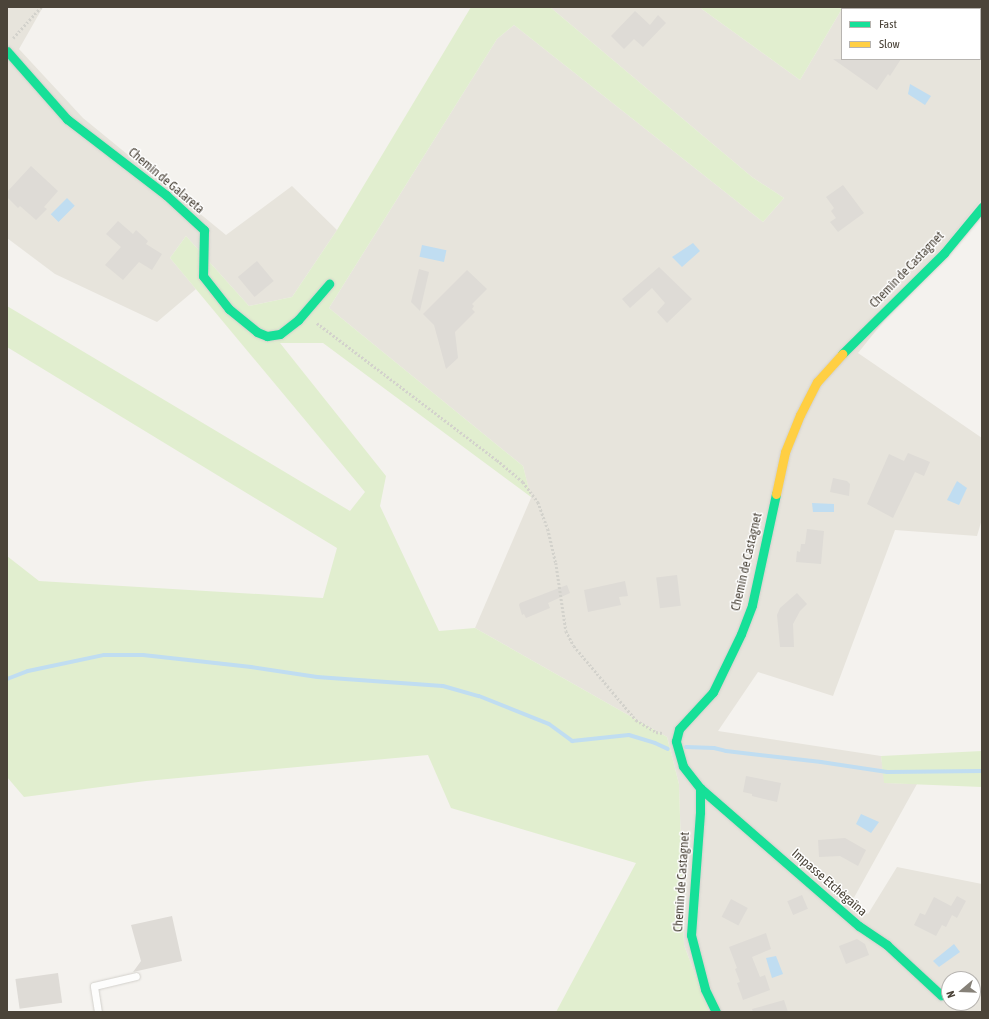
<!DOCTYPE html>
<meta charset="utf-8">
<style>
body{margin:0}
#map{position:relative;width:989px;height:1019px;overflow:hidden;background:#f4f2ee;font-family:"Asap Condensed",sans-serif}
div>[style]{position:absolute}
.residential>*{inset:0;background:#e7e4dc}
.green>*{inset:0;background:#e1eecf}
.water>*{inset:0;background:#c0ddf1;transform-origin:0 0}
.stream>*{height:4px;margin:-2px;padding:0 2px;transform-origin:2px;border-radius:2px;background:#c0ddf1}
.building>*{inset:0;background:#dedbd6;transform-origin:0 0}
.path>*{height:2.5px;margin-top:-1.25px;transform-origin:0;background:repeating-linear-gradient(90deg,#d3d2cc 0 2px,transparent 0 4px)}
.roads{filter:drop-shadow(0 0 1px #d2d0cb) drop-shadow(0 0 1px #d2d0cb)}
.lane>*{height:7px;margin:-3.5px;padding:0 3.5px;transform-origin:3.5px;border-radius:3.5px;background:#fdfdfc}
.fast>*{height:9px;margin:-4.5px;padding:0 4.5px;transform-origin:4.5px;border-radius:4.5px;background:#16e098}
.slow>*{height:9px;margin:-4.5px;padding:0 4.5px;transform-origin:4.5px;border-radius:4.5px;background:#ffcf43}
span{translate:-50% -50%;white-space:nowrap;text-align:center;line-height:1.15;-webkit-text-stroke:3px #fff;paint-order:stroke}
.street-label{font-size:13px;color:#4b4439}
.frame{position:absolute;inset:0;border:8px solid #4b4439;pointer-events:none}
.legend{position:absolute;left:841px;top:8px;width:140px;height:52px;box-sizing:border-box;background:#fff;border:1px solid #b7b4b0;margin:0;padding:5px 7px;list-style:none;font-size:12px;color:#4b4439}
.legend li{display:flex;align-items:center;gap:8px;height:20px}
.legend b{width:20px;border:1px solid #b7b4b0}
.north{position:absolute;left:941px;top:971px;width:40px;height:40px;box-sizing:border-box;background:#fff;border:1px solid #b7b4b0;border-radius:50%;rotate:251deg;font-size:11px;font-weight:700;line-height:16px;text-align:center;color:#4b4439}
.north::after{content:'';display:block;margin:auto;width:14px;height:18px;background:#868178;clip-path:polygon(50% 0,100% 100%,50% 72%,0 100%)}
</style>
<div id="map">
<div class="residential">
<div style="clip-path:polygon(7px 7px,43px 7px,19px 49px,83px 118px,226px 235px,292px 186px,337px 230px,292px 297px,249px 306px,186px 236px,170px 258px,196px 289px,157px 322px,55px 274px,7px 238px)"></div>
<div style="clip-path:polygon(evenodd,550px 7px,699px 7px,800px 80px,843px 7px,982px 7px,982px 199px,858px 353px,982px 438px,982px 519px,977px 536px,895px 530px,833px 696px,758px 672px,718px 731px,881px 756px,885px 783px,917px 784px,851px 903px,868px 914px,897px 867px,982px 884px,982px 1012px,709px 1012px,684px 945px,679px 784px,667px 737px,475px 628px,531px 498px,523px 466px,329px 308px,497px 39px,514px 25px,763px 222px,784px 198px,752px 177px,550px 7px,842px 9px,980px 9px,980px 59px,842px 59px,842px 9px,550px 7px,949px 979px,973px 979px,973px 1003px,949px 1003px,949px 979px)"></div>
</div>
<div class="green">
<div style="clip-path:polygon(471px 7px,550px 7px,752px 177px,784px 198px,763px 222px,514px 25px,497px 39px,329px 308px,523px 466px,531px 497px,323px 343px,280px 343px,386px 476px,380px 506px,439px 631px,475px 628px,667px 737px,679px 784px,684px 945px,709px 1012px,556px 1012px,636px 863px,451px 808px,428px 755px,146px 781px,24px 797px,7px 777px,7px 556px,39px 581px,323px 598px,337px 548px,7px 347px,7px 306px,350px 511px,365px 492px,170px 258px,186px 236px,249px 306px,292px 297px,337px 230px)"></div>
<div style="clip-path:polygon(699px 7px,843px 7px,800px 80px)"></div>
<div style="clip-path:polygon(982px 751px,982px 787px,884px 783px,881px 756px)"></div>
</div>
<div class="water">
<div style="clip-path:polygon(910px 84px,931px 96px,925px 105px,908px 94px)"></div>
<div style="left:67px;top:198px;width:11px;height:23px;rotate:45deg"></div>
<div style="clip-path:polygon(693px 243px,700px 251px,682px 267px,672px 257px)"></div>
<div style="left:422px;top:245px;width:25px;height:12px;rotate:12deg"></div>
<div style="clip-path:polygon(957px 481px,967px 488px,959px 505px,947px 500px)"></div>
<div style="clip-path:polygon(812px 503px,834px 504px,834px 512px,813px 512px)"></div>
<div style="clip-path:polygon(861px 814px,879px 822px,871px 833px,856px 824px)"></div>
<div style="clip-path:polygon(954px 944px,960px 952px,939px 967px,933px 961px)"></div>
<div style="clip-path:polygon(776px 956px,783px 974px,772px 978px,766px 958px)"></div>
</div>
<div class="stream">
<div style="left:7px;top:679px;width:22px;rotate:-21deg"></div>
<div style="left:28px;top:671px;width:78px;rotate:-11.9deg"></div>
<div style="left:104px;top:655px;width:39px"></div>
<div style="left:143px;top:655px;width:109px;rotate:6.3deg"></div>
<div style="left:251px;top:667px;width:67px;rotate:8.6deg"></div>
<div style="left:317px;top:677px;width:126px;rotate:4.1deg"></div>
<div style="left:443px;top:686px;width:37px;rotate:16deg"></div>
<div style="left:479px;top:696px;width:75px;rotate:21.8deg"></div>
<div style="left:549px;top:724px;width:29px;rotate:36deg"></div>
<div style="left:572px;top:741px;width:57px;rotate:-6deg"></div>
<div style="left:629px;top:735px;width:27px;rotate:17deg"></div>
<div style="left:655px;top:743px;width:14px;rotate:25deg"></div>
<div style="left:686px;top:747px;width:28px;rotate:2deg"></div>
<div style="left:714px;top:748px;width:12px;rotate:14deg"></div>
<div style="left:726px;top:751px;width:96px;rotate:6.6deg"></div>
<div style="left:821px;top:762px;width:67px;rotate:8.6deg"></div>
<div style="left:887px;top:772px;width:95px;rotate:-0.6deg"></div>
</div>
<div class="building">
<div style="clip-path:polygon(635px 11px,650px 25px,658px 15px,666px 23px,643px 47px,634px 39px,624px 49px,611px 36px)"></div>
<div style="clip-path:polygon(833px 59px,901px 59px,890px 76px,888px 74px,877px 90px)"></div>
<div style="clip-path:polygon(31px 166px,58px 191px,44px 207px,47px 209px,36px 220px,20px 206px,18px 208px,7px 197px,7px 192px)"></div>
<div style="clip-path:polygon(843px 185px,864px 213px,838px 232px,830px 222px,836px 218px,831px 211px,834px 208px,826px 197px)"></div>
<div style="clip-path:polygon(118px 221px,133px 234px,136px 230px,148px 241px,146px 244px,162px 254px,152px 270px,139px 262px,123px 280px,105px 265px,121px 247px,106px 234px)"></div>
<div style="left:257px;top:261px;width:26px;height:25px;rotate:50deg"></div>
<div style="clip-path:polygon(659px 267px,692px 299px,667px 323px,657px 312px,665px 303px,652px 288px,630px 308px,622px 299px)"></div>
<div style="clip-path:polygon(419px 269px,429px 272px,420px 311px,411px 302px)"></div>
<div style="clip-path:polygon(467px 270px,487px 289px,472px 304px,474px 306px,472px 309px,475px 312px,455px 332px,458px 358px,446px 369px,434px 325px,423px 314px)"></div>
<div style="clip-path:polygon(908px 453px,930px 462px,924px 476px,915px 472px,893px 518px,867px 504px,889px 454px,904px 461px)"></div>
<div style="clip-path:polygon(833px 478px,847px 481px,850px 484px,849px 496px,830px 492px)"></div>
<div style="clip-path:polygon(807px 529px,824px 531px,821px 564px,796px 562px,797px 551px,800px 552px,801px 544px,805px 544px)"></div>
<div style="left:677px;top:575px;width:31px;height:21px;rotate:83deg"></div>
<div style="clip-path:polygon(625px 581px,628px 596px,619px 597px,621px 605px,588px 612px,584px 590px)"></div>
<div style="clip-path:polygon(567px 585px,570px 593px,548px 603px,550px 608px,526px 618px,524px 614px,522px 615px,519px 605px,520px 603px)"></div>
<div style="clip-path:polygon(797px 593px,807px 604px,800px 611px,793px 624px,794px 647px,780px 647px,777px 615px,780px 608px)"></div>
<div style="clip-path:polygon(746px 776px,781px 783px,777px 802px,752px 796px,752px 794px,743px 792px)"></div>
<div style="clip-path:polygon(845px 838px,866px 850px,858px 866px,840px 856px,819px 857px,818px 840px)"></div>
<div style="left:802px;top:895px;width:15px;height:16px;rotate:67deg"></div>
<div style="clip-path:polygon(957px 896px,966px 901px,957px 918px,952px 915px,946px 927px,942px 925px,936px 936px,914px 925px,920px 913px,925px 915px,934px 897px,951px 906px)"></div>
<div style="left:731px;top:899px;width:19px;height:20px;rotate:28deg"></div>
<div style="clip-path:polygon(172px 916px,182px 961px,133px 972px,141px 961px,131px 925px)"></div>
<div style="clip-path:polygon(766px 933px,771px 949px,752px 957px,760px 977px,765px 975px,770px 990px,743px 1000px,737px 983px,740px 982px,735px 969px,737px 968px,729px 947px)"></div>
<div style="clip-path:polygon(857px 939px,865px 944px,869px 955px,846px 964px,839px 946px)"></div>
<div style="left:58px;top:973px;width:30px;height:43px;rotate:82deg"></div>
<div style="clip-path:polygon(784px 1000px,788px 1012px,753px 1012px,752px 1009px)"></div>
</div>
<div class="path">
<div style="left:13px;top:38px;width:42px;rotate:-47.9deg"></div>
<div style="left:317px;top:323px;width:226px;rotate:37.3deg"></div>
<div style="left:497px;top:460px;width:34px;rotate:40deg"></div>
<div style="left:523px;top:482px;width:25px;rotate:53deg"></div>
<div style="left:538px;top:502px;width:29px;rotate:70deg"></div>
<div style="left:548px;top:529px;width:35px;rotate:77deg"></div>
<div style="left:556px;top:563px;width:69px;rotate:81.6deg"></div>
<div style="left:566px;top:631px;width:17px;rotate:62deg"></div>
<div style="left:574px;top:646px;width:97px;rotate:50deg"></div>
<div style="left:636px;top:720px;width:23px;rotate:31deg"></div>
<div style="left:656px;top:732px;width:6px;rotate:9deg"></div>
</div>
<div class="roads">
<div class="lane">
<div style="left:98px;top:1012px;width:26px;rotate:-99deg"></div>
<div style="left:94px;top:986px;width:43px;rotate:-13.4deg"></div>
</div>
<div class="fast">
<div style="left:7px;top:51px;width:91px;rotate:48.6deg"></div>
<div style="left:67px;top:119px;width:125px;rotate:37.5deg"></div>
<div style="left:166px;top:195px;width:52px;rotate:42.6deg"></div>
<div style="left:204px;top:230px;width:46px;rotate:91.2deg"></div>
<div style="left:203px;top:276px;width:42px;rotate:51.8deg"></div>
<div style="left:229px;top:309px;width:36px;rotate:39deg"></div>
<div style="left:257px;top:332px;width:11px;rotate:22deg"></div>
<div style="left:267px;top:336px;width:13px;rotate:-9deg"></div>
<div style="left:280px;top:334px;width:23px;rotate:-38deg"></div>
<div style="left:298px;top:320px;width:48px;rotate:-49.3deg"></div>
<div style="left:842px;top:354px;width:144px;rotate:-44.7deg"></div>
<div style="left:944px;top:253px;width:60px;rotate:-50.4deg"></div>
<div style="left:700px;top:788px;width:211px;rotate:41deg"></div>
<div style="left:859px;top:926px;width:34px;rotate:34deg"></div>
<div style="left:887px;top:945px;width:74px;rotate:42.8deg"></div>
<div style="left:716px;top:1012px;width:25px;rotate:-116deg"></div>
<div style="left:705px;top:989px;width:56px;rotate:-104.5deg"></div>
<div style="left:691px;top:935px;width:123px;rotate:-85.8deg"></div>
<div style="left:700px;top:812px;width:24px;rotate:-90deg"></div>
<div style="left:700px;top:788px;width:28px;rotate:-128deg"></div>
<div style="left:683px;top:766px;width:26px;rotate:-106deg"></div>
<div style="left:676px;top:741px;width:12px;rotate:-76deg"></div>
<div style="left:679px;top:729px;width:50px;rotate:-47.4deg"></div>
<div style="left:713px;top:692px;width:64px;rotate:-64.2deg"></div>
<div style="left:741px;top:634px;width:31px;rotate:-69deg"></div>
<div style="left:752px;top:605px;width:114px;rotate:-77.8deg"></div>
</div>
<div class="slow">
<div style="left:776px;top:494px;width:43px;rotate:-77.9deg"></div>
<div style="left:785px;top:452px;width:40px;rotate:-68deg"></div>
<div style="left:800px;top:415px;width:37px;rotate:-63deg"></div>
<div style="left:817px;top:382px;width:38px;rotate:-48deg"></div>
</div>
</div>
<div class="street-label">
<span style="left:166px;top:181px;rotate:40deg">Chemin de Galareta</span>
<span style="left:907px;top:270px;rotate:-46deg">Chemin de Castagnet</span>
<span style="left:747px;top:562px;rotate:-77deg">Chemin de Castagnet</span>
<span style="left:682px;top:882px;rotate:-86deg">Chemin de Castagnet</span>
<span style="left:829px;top:883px;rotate:41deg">Impasse Etchégaïna</span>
</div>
<div class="frame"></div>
<ul class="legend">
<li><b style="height:5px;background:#16e098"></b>Fast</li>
<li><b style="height:5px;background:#ffcf43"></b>Slow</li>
</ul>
<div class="north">N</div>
</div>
